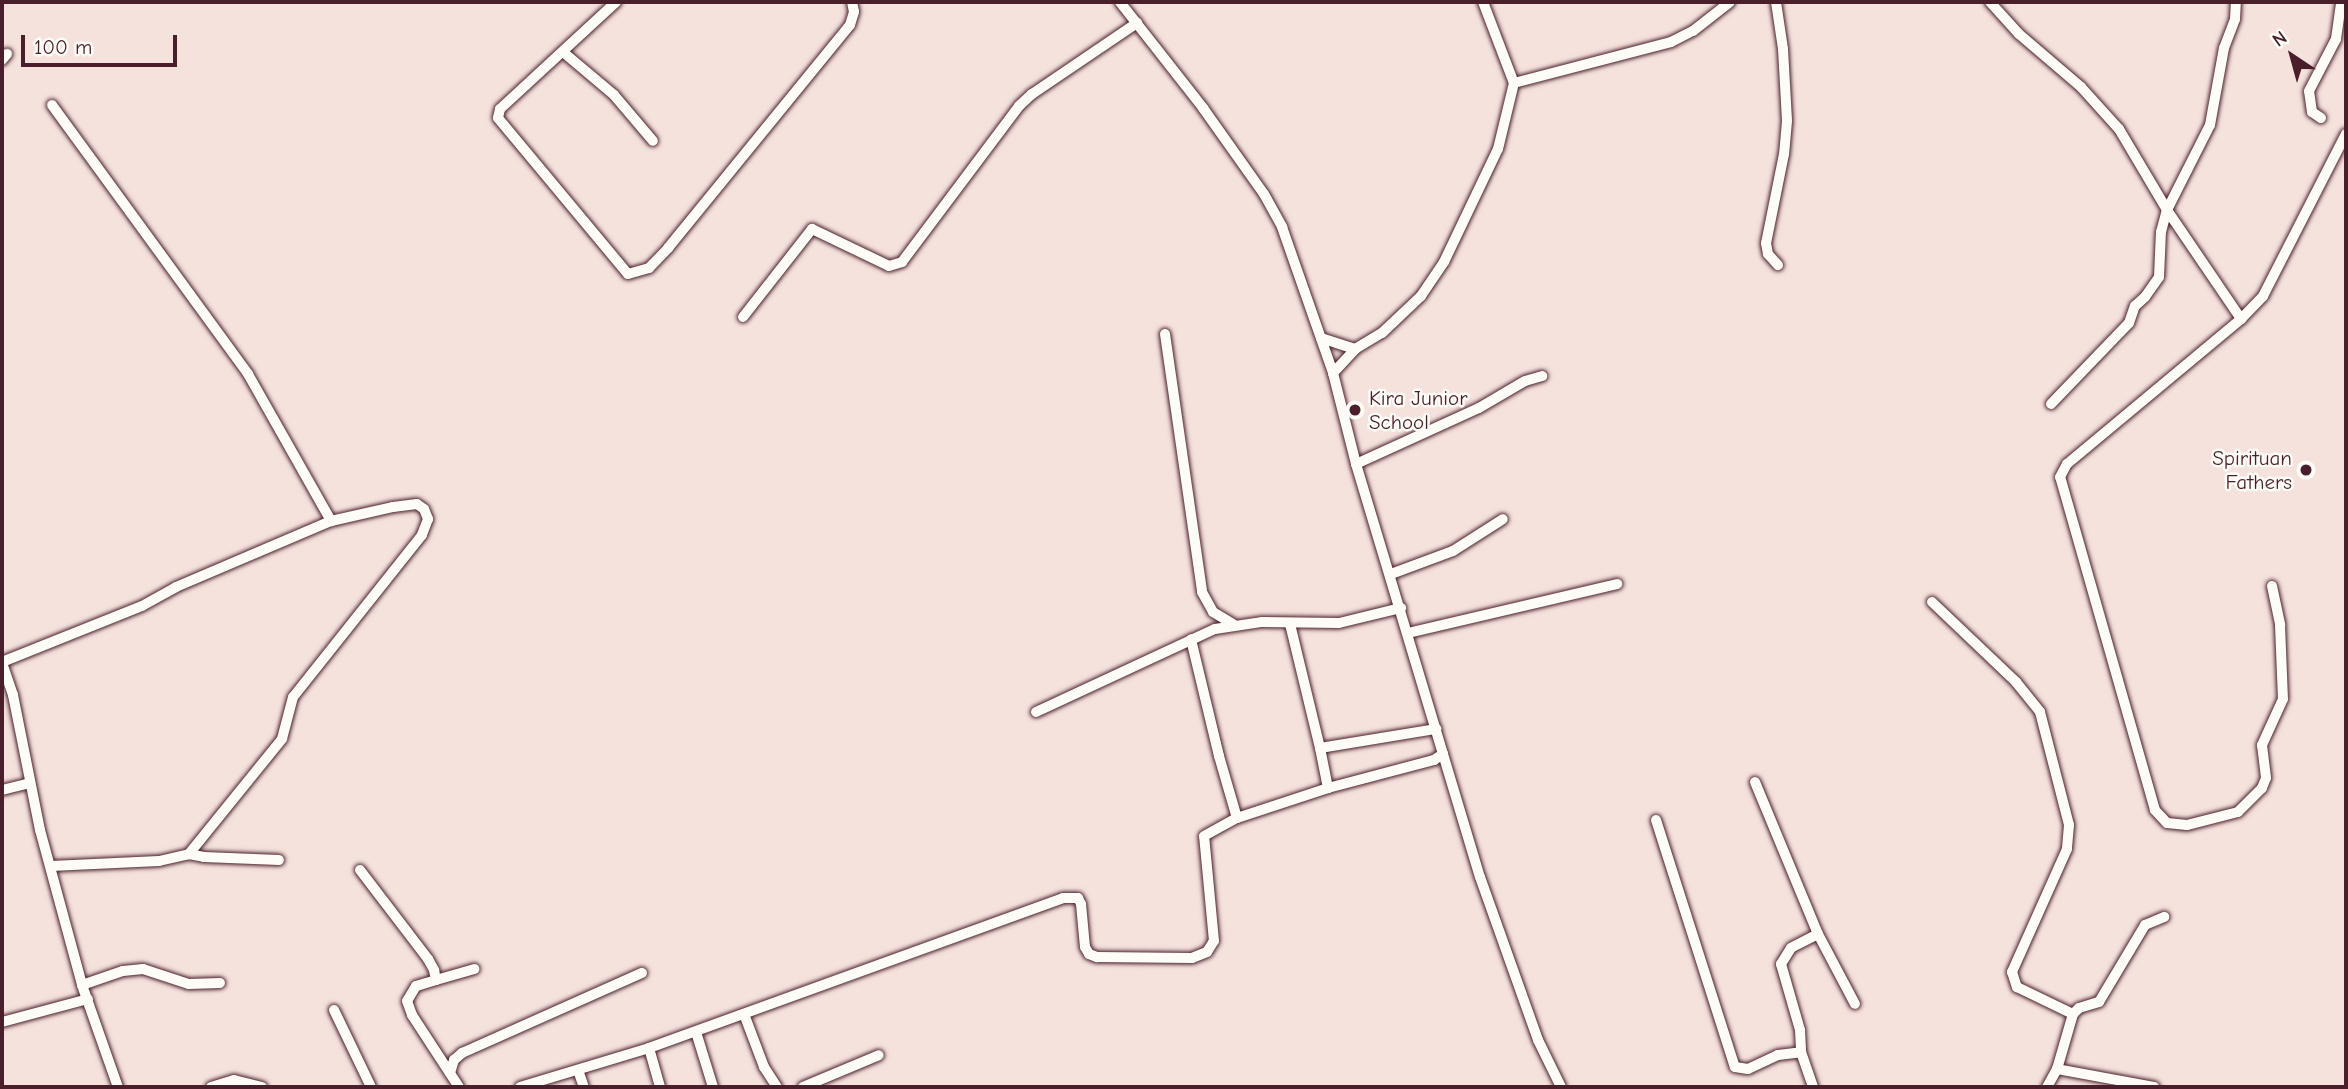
<!DOCTYPE html>
<style>
body{margin:0}
#map{position:relative;width:2348px;height:1089px;overflow:hidden;background:#f5e2dd;font-family:"Comic Neue",sans-serif}
div>[style]{position:absolute}
.roads{filter:drop-shadow(0 0 2px #4a1f2b) drop-shadow(0 0 2px #4a1f2b)}
.minor>*{height:10px;margin:-5px;padding:0 5px;transform-origin:5px;border-radius:5px;background:#fdfcf7}
.dots>*{width:19px;height:19px;translate:-50% -50%;box-sizing:border-box;border:4px solid #fdfcf7;border-radius:50%}
span{translate:-50% -50%;white-space:nowrap;text-align:center;line-height:1.15;-webkit-text-stroke:5px #fdfcf7;paint-order:stroke}
.poi-label{font-size:21px;color:#4a1f2b}
.left{translate:0 -50%;text-align:left}
.right{translate:-100% -50%;text-align:right}
.frame{position:absolute;inset:0;border:4px solid #4a1f2b;pointer-events:none}
.north{position:absolute;left:2257px;top:21px;width:70px;height:70px;-webkit-text-stroke:5px #fdfcf7;paint-order:stroke;rotate:324deg;font-size:19px;font-weight:700;line-height:28px;text-align:center;color:#4a1f2b}
.north::after{content:'';display:block;margin:auto;width:24px;height:32px;background:#4a1f2b;clip-path:polygon(50% 0,100% 100%,50% 72%,0 100%)}
.scale{position:absolute;left:21px;top:35px;width:156px;height:32px;box-sizing:border-box;border:4px solid #4a1f2b;border-top:0;padding-left:9px;font-size:21px;line-height:24px;white-space:nowrap;color:#4a1f2b;-webkit-text-stroke:5px #fdfcf7;paint-order:stroke}
</style>
<div id="map">
<div class="roads">
<div class="minor">
<div style="left:616px;top:2px;width:158px;rotate:137.3deg"></div>
<div style="left:500px;top:109px;width:9px;rotate:103deg"></div>
<div style="left:498px;top:118px;width:203px;rotate:50.2deg"></div>
<div style="left:628px;top:274px;width:22px;rotate:-16deg"></div>
<div style="left:649px;top:268px;width:28px;rotate:-46deg"></div>
<div style="left:668px;top:248px;width:288px;rotate:-50.8deg"></div>
<div style="left:850px;top:25px;width:14px;rotate:-73deg"></div>
<div style="left:854px;top:12px;width:10px;rotate:-101deg"></div>
<div style="left:1120px;top:2px;width:135px;rotate:51.9deg"></div>
<div style="left:1203px;top:108px;width:105px;rotate:54.7deg"></div>
<div style="left:1264px;top:194px;width:38px;rotate:61deg"></div>
<div style="left:1282px;top:227px;width:155px;rotate:70.7deg"></div>
<div style="left:1333px;top:373px;width:94px;rotate:75.8deg"></div>
<div style="left:1356px;top:464px;width:431px;rotate:73.3deg"></div>
<div style="left:1480px;top:877px;width:173px;rotate:70.4deg"></div>
<div style="left:1538px;top:1040px;width:52px;rotate:63.9deg"></div>
<div style="left:1483px;top:2px;width:87px;rotate:69.1deg"></div>
<div style="left:1776px;top:2px;width:48px;rotate:81.5deg"></div>
<div style="left:1783px;top:49px;width:72px;rotate:86.8deg"></div>
<div style="left:1787px;top:121px;width:33px;rotate:95deg"></div>
<div style="left:1784px;top:154px;width:91px;rotate:101.4deg"></div>
<div style="left:1766px;top:243px;width:11px;rotate:80deg"></div>
<div style="left:1768px;top:254px;width:15px;rotate:48deg"></div>
<div style="left:1990px;top:2px;width:43px;rotate:47.8deg"></div>
<div style="left:2019px;top:34px;width:82px;rotate:40.5deg"></div>
<div style="left:2081px;top:87px;width:57px;rotate:47.9deg"></div>
<div style="left:2119px;top:129px;width:94px;rotate:59.3deg"></div>
<div style="left:2167px;top:210px;width:132px;rotate:55.8deg"></div>
<div style="left:563px;top:52px;width:67px;rotate:40.1deg"></div>
<div style="left:614px;top:95px;width:60px;rotate:49.7deg"></div>
<div style="left:2px;top:60px;width:8px;rotate:-50deg"></div>
<div style="left:52px;top:105px;width:333px;rotate:53.9deg"></div>
<div style="left:248px;top:374px;width:169px;rotate:60.5deg"></div>
<div style="left:2321px;top:118px;width:11px;rotate:-146deg"></div>
<div style="left:2312px;top:112px;width:21px;rotate:-98deg"></div>
<div style="left:2309px;top:91px;width:59px;rotate:-62.6deg"></div>
<div style="left:2336px;top:39px;width:37px;rotate:-82deg"></div>
<div style="left:743px;top:317px;width:112px;rotate:-51.9deg"></div>
<div style="left:812px;top:229px;width:85px;rotate:25.7deg"></div>
<div style="left:889px;top:266px;width:14px;rotate:-17deg"></div>
<div style="left:902px;top:262px;width:195px;rotate:-53.1deg"></div>
<div style="left:1019px;top:106px;width:18px;rotate:-43deg"></div>
<div style="left:1032px;top:94px;width:127px;rotate:-34.1deg"></div>
<div style="left:1165px;top:334px;width:261px;rotate:81.8deg"></div>
<div style="left:1202px;top:592px;width:23px;rotate:61deg"></div>
<div style="left:1213px;top:612px;width:23px;rotate:31deg"></div>
<div style="left:1321px;top:338px;width:36px;rotate:18deg"></div>
<div style="left:1333px;top:373px;width:33px;rotate:-47deg"></div>
<div style="left:1355px;top:349px;width:31px;rotate:-31deg"></div>
<div style="left:1382px;top:333px;width:54px;rotate:-43.5deg"></div>
<div style="left:1421px;top:296px;width:41px;rotate:-55.9deg"></div>
<div style="left:1444px;top:262px;width:125px;rotate:-64.5deg"></div>
<div style="left:1498px;top:149px;width:68px;rotate:-76.4deg"></div>
<div style="left:1514px;top:83px;width:162px;rotate:-14.6deg"></div>
<div style="left:1671px;top:42px;width:25px;rotate:-27deg"></div>
<div style="left:1693px;top:31px;width:47px;rotate:-38.1deg"></div>
<div style="left:2051px;top:404px;width:112px;rotate:-46.1deg"></div>
<div style="left:2129px;top:323px;width:18px;rotate:-71deg"></div>
<div style="left:2135px;top:306px;width:13px;rotate:-42deg"></div>
<div style="left:2145px;top:297px;width:24px;rotate:-55deg"></div>
<div style="left:2159px;top:277px;width:45px;rotate:-87.5deg"></div>
<div style="left:2161px;top:232px;width:23px;rotate:-75deg"></div>
<div style="left:2167px;top:210px;width:95px;rotate:-63.2deg"></div>
<div style="left:2210px;top:125px;width:78px;rotate:-79.7deg"></div>
<div style="left:2224px;top:48px;width:31px;rotate:-69deg"></div>
<div style="left:2235px;top:19px;width:17px;rotate:-87deg"></div>
<div style="left:1356px;top:464px;width:135px;rotate:-24.5deg"></div>
<div style="left:1479px;top:408px;width:53px;rotate:-30.4deg"></div>
<div style="left:1525px;top:381px;width:18px;rotate:-16deg"></div>
<div style="left:1391px;top:574px;width:66px;rotate:-20.4deg"></div>
<div style="left:1453px;top:551px;width:59px;rotate:-32.6deg"></div>
<div style="left:2272px;top:586px;width:40px;rotate:78deg"></div>
<div style="left:2280px;top:625px;width:74px;rotate:87.7deg"></div>
<div style="left:2283px;top:699px;width:51px;rotate:114.5deg"></div>
<div style="left:2262px;top:745px;width:33px;rotate:83deg"></div>
<div style="left:2266px;top:778px;width:11px;rotate:112deg"></div>
<div style="left:2262px;top:788px;width:34px;rotate:135deg"></div>
<div style="left:2238px;top:812px;width:53px;rotate:165.7deg"></div>
<div style="left:2187px;top:825px;width:20px;rotate:-174deg"></div>
<div style="left:2167px;top:823px;width:18px;rotate:-133deg"></div>
<div style="left:2155px;top:810px;width:346px;rotate:-105.9deg"></div>
<div style="left:2060px;top:477px;width:15px;rotate:-62deg"></div>
<div style="left:2067px;top:464px;width:226px;rotate:-39.8deg"></div>
<div style="left:2241px;top:319px;width:32px;rotate:-46deg"></div>
<div style="left:2263px;top:296px;width:182px;rotate:-62.9deg"></div>
<div style="left:1932px;top:602px;width:116px;rotate:43.6deg"></div>
<div style="left:2016px;top:682px;width:38px;rotate:51deg"></div>
<div style="left:2040px;top:712px;width:117px;rotate:75.6deg"></div>
<div style="left:2069px;top:825px;width:24px;rotate:95deg"></div>
<div style="left:2067px;top:849px;width:135px;rotate:114.1deg"></div>
<div style="left:2012px;top:972px;width:16px;rotate:72deg"></div>
<div style="left:2017px;top:987px;width:62px;rotate:25.7deg"></div>
<div style="left:2073px;top:1014px;width:57px;rotate:106.2deg"></div>
<div style="left:2057px;top:1069px;width:21px;rotate:119deg"></div>
<div style="left:1290px;top:624px;width:128px;rotate:76.4deg"></div>
<div style="left:1320px;top:748px;width:118px;rotate:-9.3deg"></div>
<div style="left:1408px;top:633px;width:215px;rotate:-13.2deg"></div>
<div style="left:2px;top:662px;width:151px;rotate:-21.8deg"></div>
<div style="left:142px;top:606px;width:39px;rotate:-29deg"></div>
<div style="left:176px;top:587px;width:168px;rotate:-23.1deg"></div>
<div style="left:331px;top:521px;width:64px;rotate:-12.7deg"></div>
<div style="left:393px;top:507px;width:24px;rotate:-7deg"></div>
<div style="left:417px;top:504px;width:9px;rotate:36deg"></div>
<div style="left:424px;top:509px;width:11px;rotate:68deg"></div>
<div style="left:428px;top:519px;width:17px;rotate:111deg"></div>
<div style="left:422px;top:535px;width:207px;rotate:128.5deg"></div>
<div style="left:293px;top:697px;width:43px;rotate:104.7deg"></div>
<div style="left:282px;top:739px;width:148px;rotate:129deg"></div>
<div style="left:2px;top:663px;width:34px;rotate:71deg"></div>
<div style="left:13px;top:695px;width:138px;rotate:78.7deg"></div>
<div style="left:40px;top:830px;width:161px;rotate:74.8deg"></div>
<div style="left:82px;top:985px;width:108px;rotate:70.6deg"></div>
<div style="left:1036px;top:712px;width:197px;rotate:-24.9deg"></div>
<div style="left:1215px;top:629px;width:48px;rotate:-8.5deg"></div>
<div style="left:1262px;top:622px;width:77px;rotate:0.7deg"></div>
<div style="left:1339px;top:623px;width:64px;rotate:-13.6deg"></div>
<div style="left:1320px;top:748px;width:41px;rotate:78.7deg"></div>
<div style="left:1755px;top:782px;width:165px;rotate:67.5deg"></div>
<div style="left:1818px;top:934px;width:30px;rotate:153deg"></div>
<div style="left:1791px;top:948px;width:19px;rotate:122deg"></div>
<div style="left:1781px;top:964px;width:69px;rotate:73.9deg"></div>
<div style="left:1800px;top:1030px;width:22px;rotate:87deg"></div>
<div style="left:1801px;top:1052px;width:37px;rotate:71deg"></div>
<div style="left:2px;top:790px;width:29px;rotate:-14deg"></div>
<div style="left:1237px;top:818px;width:96px;rotate:-18.2deg"></div>
<div style="left:1328px;top:788px;width:110px;rotate:-14.8deg"></div>
<div style="left:1434px;top:760px;width:11px;rotate:-34deg"></div>
<div style="left:1656px;top:820px;width:259px;rotate:72.3deg"></div>
<div style="left:1735px;top:1067px;width:13px;rotate:9deg"></div>
<div style="left:1748px;top:1069px;width:33px;rotate:-25deg"></div>
<div style="left:1778px;top:1055px;width:23px;rotate:-7deg"></div>
<div style="left:51px;top:866px;width:108px;rotate:-2.7deg"></div>
<div style="left:159px;top:861px;width:31px;rotate:-13deg"></div>
<div style="left:189px;top:854px;width:15px;rotate:11deg"></div>
<div style="left:204px;top:857px;width:75px;rotate:2.3deg"></div>
<div style="left:360px;top:870px;width:112px;rotate:52.6deg"></div>
<div style="left:428px;top:959px;width:13px;rotate:61deg"></div>
<div style="left:434px;top:970px;width:10px;rotate:79deg"></div>
<div style="left:436px;top:980px;width:21px;rotate:163deg"></div>
<div style="left:416px;top:986px;width:17px;rotate:121deg"></div>
<div style="left:407px;top:1001px;width:15px;rotate:70deg"></div>
<div style="left:412px;top:1015px;width:86px;rotate:56.9deg"></div>
<div style="left:1818px;top:934px;width:79px;rotate:62.1deg"></div>
<div style="left:436px;top:980px;width:40px;rotate:-16deg"></div>
<div style="left:82px;top:985px;width:43px;rotate:-18.9deg"></div>
<div style="left:123px;top:971px;width:20px;rotate:-6deg"></div>
<div style="left:143px;top:969px;width:48px;rotate:18.1deg"></div>
<div style="left:189px;top:984px;width:31px;rotate:-2deg"></div>
<div style="left:334px;top:1010px;width:85px;rotate:64.3deg"></div>
<div style="left:744px;top:1014px;width:57px;rotate:69.3deg"></div>
<div style="left:764px;top:1067px;width:24px;rotate:57deg"></div>
<div style="left:2073px;top:1014px;width:8px;rotate:-45deg"></div>
<div style="left:2079px;top:1008px;width:21px;rotate:-17deg"></div>
<div style="left:2099px;top:1002px;width:90px;rotate:-59.1deg"></div>
<div style="left:2145px;top:925px;width:21px;rotate:-23deg"></div>
<div style="left:2px;top:1022px;width:89px;rotate:-15deg"></div>
<div style="left:696px;top:1032px;width:58px;rotate:72.8deg"></div>
<div style="left:649px;top:1048px;width:41px;rotate:74.2deg"></div>
<div style="left:2057px;top:1069px;width:99px;rotate:10.5deg"></div>
<div style="left:578px;top:1070px;width:18px;rotate:71deg"></div>
<div style="left:450px;top:1073px;width:14px;rotate:-73deg"></div>
<div style="left:454px;top:1060px;width:11px;rotate:-41deg"></div>
<div style="left:462px;top:1053px;width:197px;rotate:-24deg"></div>
<div style="left:211px;top:1087px;width:24px;rotate:-17deg"></div>
<div style="left:234px;top:1080px;width:29px;rotate:14deg"></div>
<div style="left:520px;top:1087px;width:135px;rotate:-16.8deg"></div>
<div style="left:649px;top:1048px;width:440px;rotate:-19.9deg"></div>
<div style="left:1063px;top:898px;width:15px"></div>
<div style="left:1078px;top:898px;width:7px;rotate:63deg"></div>
<div style="left:1081px;top:904px;width:43px;rotate:84.7deg"></div>
<div style="left:1085px;top:947px;width:8px;rotate:60deg"></div>
<div style="left:1089px;top:954px;width:9px;rotate:21deg"></div>
<div style="left:1097px;top:957px;width:95px;rotate:0.6deg"></div>
<div style="left:1192px;top:958px;width:16px;rotate:-22deg"></div>
<div style="left:1207px;top:952px;width:13px;rotate:-58deg"></div>
<div style="left:1214px;top:941px;width:105px;rotate:-95.4deg"></div>
<div style="left:1204px;top:836px;width:38px;rotate:-29deg"></div>
<div style="left:1237px;top:818px;width:65px;rotate:-106.2deg"></div>
<div style="left:1219px;top:756px;width:120px;rotate:-103.5deg"></div>
<div style="left:803px;top:1087px;width:82px;rotate:-22.8deg"></div>
</div>
</div>
<div class="dots">
<div style="left:1355px;top:410px;background:#4a1f2b"></div>
<div style="left:2306px;top:470px;background:#4a1f2b"></div>
</div>
<div class="poi-label">
<span class="left" style="left:1369px;top:410px">Kira Junior<br>School</span>
<span class="right" style="left:2292px;top:470px">Spirituan<br>Fathers</span>
</div>
<div class="frame"></div>
<div class="north">N</div>
<div class="scale">100 m</div>
</div>
